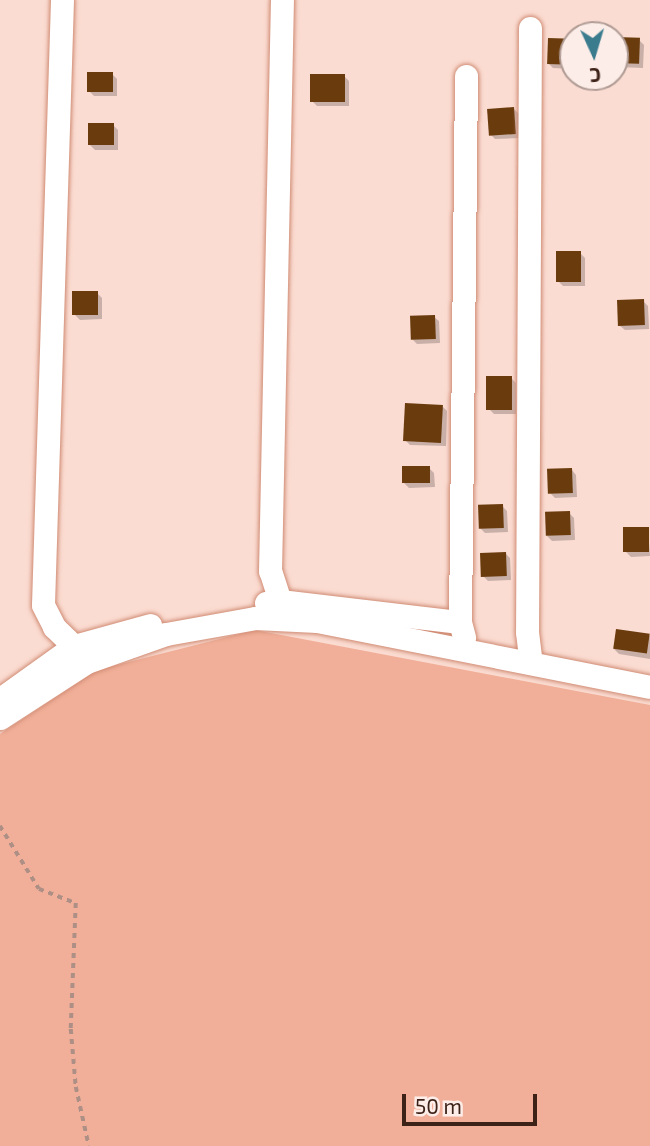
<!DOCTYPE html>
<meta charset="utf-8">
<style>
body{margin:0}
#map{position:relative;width:650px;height:1146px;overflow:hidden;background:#fbdcd2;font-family:"Exo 2",sans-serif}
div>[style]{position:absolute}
.green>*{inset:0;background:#f1af99}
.shadow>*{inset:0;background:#0003}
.building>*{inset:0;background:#6a3b0d;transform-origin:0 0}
.path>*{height:3.5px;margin-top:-1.75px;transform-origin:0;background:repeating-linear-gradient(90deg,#ad8f85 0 5px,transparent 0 10px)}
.roads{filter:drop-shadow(0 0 2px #d08b73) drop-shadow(0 0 2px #d08b73)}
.minor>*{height:23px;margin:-11.5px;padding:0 11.5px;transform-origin:11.5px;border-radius:11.5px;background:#fff}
span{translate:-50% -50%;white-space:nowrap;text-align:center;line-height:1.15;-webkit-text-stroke:7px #fdede8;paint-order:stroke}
.north{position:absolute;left:559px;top:21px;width:70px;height:70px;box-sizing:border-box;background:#fdede8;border:2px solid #b09c95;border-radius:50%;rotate:176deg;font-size:19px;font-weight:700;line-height:28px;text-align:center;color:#3d2218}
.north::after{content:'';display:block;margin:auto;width:24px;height:32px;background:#3a7b8e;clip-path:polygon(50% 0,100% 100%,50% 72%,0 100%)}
.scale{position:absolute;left:402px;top:1094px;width:135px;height:32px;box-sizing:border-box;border:4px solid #3d2218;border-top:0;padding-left:9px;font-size:21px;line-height:24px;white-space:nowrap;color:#3d2218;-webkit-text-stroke:5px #fdede8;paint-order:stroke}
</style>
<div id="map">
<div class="green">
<div style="clip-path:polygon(255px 630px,650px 705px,650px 1146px,0 1146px,0 734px,97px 670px)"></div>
</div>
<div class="shadow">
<div style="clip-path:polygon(615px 39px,639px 40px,644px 45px,643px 68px,618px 67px,615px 64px)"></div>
<div style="clip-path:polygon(571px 41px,573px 69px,553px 68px,548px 63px)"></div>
<div style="clip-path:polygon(112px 74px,117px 79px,117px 96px,94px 96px,89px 91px)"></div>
<div style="clip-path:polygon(344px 76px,349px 81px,349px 106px,317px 106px,312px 101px)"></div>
<div style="clip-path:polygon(514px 109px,519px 114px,520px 138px,495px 139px,490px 134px)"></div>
<div style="clip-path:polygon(113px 125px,118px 130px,118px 150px,95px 150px,90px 145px)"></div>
<div style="clip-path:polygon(580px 253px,585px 258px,585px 286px,563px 286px,558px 281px)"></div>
<div style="clip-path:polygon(97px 293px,102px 298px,102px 319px,80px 320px,75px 315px)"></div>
<div style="clip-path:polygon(643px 301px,648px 306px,649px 329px,625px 330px,620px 326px)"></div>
<div style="clip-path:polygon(434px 317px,439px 321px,440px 343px,417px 344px,412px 339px)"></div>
<div style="clip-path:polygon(511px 378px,516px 383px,516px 414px,494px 414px,489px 409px)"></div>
<div style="clip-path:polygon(443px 407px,447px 411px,446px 446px,410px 445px,405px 440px)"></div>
<div style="clip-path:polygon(429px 468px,434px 473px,435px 487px,409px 488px,404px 483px)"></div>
<div style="clip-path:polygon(572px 470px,576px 475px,577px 497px,555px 498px,550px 493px)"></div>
<div style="clip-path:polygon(502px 506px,507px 511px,508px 532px,485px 533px,480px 528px)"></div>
<div style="clip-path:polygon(569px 513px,574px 518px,575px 540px,552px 541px,547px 536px)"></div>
<div style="clip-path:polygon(648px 529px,650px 556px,631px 557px,626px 552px)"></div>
<div style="clip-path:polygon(505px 553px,510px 558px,511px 580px,488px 581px,483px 576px)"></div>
<div style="clip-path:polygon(617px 631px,650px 636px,650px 659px,619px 654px,614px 649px)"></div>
</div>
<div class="building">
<div style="left:615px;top:37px;width:25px;height:26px;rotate:2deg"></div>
<div style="left:548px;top:38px;width:24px;height:26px;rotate:2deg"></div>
<div style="left:87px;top:72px;width:26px;height:20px"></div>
<div style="left:310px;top:74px;width:35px;height:28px"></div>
<div style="left:514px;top:107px;width:27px;height:27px;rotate:86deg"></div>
<div style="left:88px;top:123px;width:26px;height:22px"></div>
<div style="left:556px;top:251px;width:25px;height:31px"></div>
<div style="left:98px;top:291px;width:24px;height:26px;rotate:90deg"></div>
<div style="left:644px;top:299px;width:26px;height:27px;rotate:88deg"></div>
<div style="left:435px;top:315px;width:24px;height:25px;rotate:88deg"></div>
<div style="left:512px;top:376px;width:34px;height:26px;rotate:90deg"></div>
<div style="left:405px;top:403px;width:38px;height:38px;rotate:3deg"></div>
<div style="left:430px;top:466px;width:17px;height:28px;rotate:90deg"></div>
<div style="left:572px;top:468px;width:25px;height:25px;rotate:88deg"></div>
<div style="left:503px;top:504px;width:24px;height:25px;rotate:88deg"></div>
<div style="left:570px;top:511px;width:24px;height:25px;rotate:88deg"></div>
<div style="left:649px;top:527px;width:25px;height:26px;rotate:90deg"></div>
<div style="left:506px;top:552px;width:24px;height:26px;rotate:88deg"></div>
<div style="left:616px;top:629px;width:34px;height:20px;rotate:8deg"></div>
</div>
<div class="path">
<div style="left:0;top:826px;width:74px;rotate:58.2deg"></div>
<div style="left:39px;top:889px;width:40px;rotate:21deg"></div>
<div style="left:76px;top:903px;width:126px;rotate:92.3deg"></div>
<div style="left:71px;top:1029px;width:58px;rotate:85.1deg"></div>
<div style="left:76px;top:1087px;width:60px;rotate:77.6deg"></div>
</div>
<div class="roads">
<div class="minor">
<div style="left:62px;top:0;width:605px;rotate:91.8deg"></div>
<div style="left:43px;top:605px;width:25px;rotate:63deg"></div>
<div style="left:54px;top:627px;width:28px;rotate:44deg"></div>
<div style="left:530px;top:28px;width:604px;rotate:90.28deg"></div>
<div style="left:527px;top:632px;width:31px;rotate:83deg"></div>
<div style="left:280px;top:601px;width:32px;rotate:-108deg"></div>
<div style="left:270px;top:571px;width:571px;rotate:-88.8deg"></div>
<div style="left:266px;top:603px;width:14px;rotate:-8deg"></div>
<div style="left:280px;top:601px;width:181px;rotate:6.7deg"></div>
<div style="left:460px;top:622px;width:16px;rotate:75deg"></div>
<div style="left:460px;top:622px;width:546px;rotate:-89.37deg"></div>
<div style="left:0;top:699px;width:91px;rotate:-35.6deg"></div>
<div style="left:74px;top:646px;width:79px;rotate:-15.4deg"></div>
<div style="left:0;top:718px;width:103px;rotate:-32.8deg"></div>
<div style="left:87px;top:662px;width:84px;rotate:-19.5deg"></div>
<div style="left:166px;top:634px;width:90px;rotate:-10.2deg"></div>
<div style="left:255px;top:618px;width:62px;rotate:2.8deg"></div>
<div style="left:317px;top:621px;width:339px;rotate:11.2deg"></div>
</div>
</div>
<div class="north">С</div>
<div class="scale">50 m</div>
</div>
